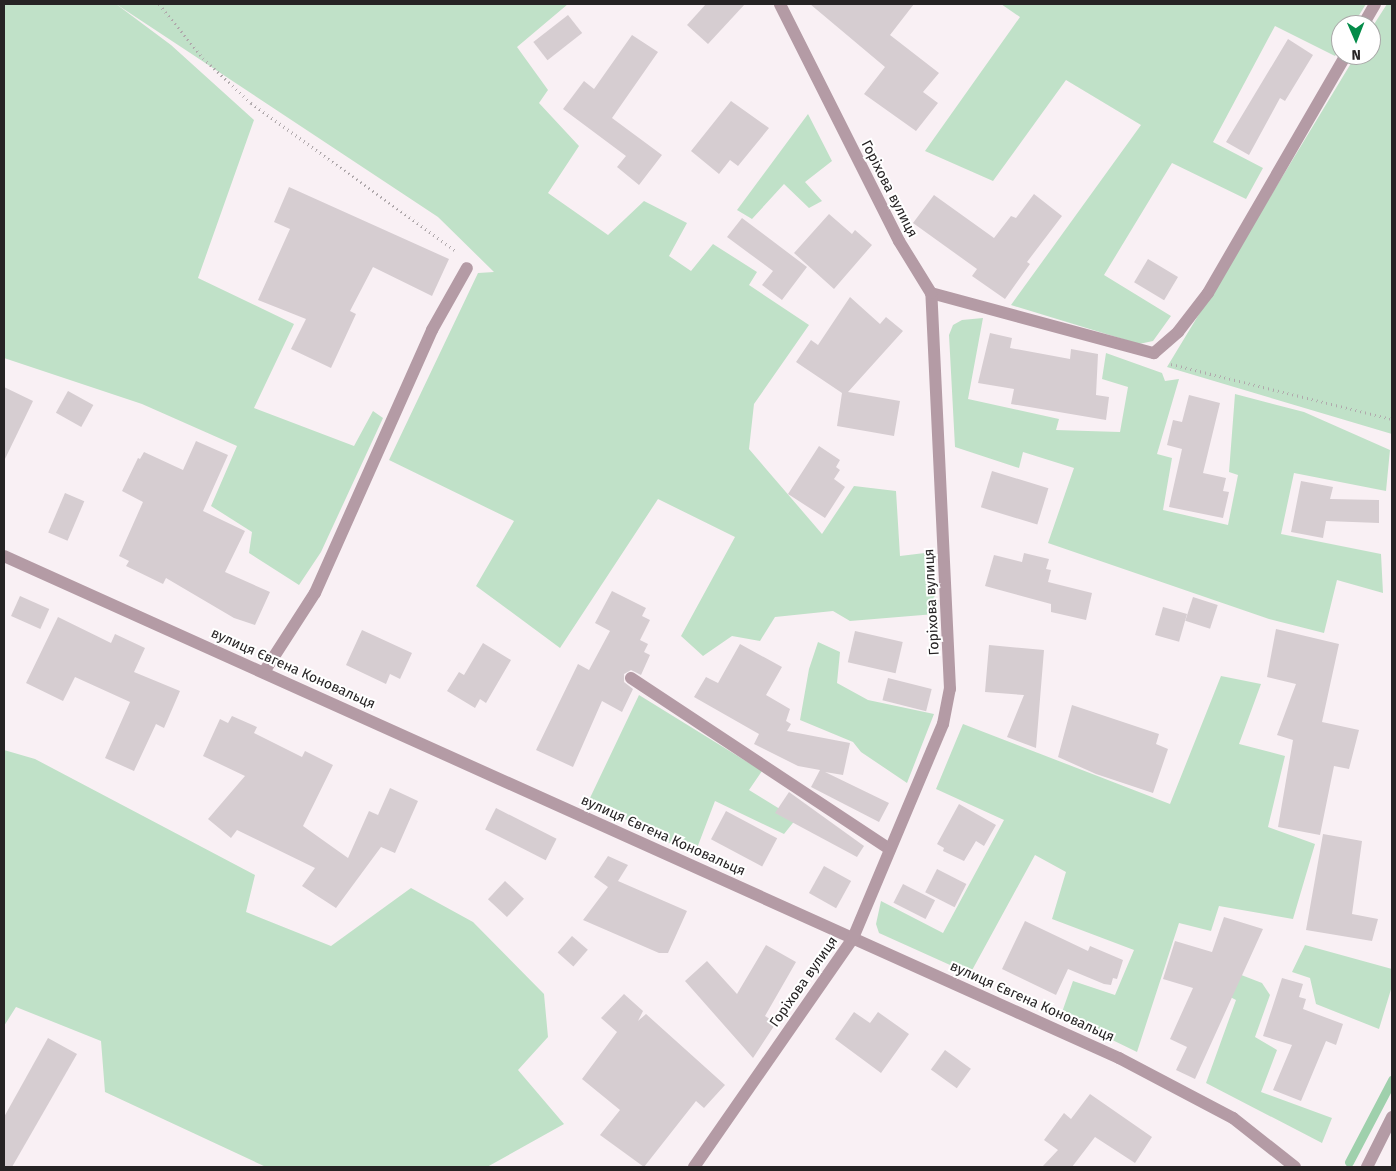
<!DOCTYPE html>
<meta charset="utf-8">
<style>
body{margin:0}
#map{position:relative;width:1396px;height:1171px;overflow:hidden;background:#f9f0f4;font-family:"Fira Sans",sans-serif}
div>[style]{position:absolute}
.green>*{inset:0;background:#c0e1c8}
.stream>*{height:9px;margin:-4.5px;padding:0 4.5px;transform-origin:4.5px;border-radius:4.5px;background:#9fd0ac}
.building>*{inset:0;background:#d6cdd1;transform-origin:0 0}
.path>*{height:3px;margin-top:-1.5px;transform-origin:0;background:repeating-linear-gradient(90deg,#b0a9ac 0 1px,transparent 0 5px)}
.minor>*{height:12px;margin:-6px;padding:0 6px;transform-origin:6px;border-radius:6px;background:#b49ba5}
span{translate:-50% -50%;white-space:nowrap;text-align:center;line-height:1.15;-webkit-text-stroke:4px #fff;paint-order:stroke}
.street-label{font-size:14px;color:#262324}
.frame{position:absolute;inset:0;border:5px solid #262324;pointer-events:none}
.north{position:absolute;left:1331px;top:15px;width:50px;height:50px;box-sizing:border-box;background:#fff;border:1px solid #a8a7a7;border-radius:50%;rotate:179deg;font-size:14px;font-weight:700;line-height:20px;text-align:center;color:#262324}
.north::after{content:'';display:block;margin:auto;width:18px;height:22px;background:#048c49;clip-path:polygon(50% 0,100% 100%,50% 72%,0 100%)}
</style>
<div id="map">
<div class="green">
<div style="clip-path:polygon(4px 4px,568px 4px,517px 47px,548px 90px,539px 103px,579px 146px,548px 193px,608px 235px,644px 201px,687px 223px,669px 256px,691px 271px,713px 244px,757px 272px,749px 285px,809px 325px,754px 404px,749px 449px,822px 534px,854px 486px,896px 491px,900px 556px,933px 552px,935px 614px,850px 621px,833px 611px,775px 617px,760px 641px,732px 636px,703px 656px,681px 636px,735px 537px,658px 499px,560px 648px,476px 586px,514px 521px,389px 460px,478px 273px,494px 272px,438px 217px,116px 4px,171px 45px,254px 120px,198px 278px,294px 324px,254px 408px,354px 446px,373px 411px,383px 418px,321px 552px,299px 585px,249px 553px,252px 532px,211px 506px,237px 446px,142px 404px,4px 358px)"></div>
<div style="clip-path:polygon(1001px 4px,1366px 4px,1353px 25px,1341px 25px,1341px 46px,1335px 56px,1275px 26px,1213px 142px,1263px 168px,1246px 199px,1172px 163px,1104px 275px,1171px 316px,1153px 341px,1139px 344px,1011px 305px,1141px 125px,1066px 80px,993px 181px,925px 151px,1020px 17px)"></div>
<div style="clip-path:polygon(1387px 4px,1392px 4px,1392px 434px,1167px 367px,1356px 55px,1371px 55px,1371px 29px)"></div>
<div style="clip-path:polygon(808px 114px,832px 161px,805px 182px,822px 201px,809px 208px,784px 184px,752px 219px,737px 210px)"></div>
<div style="clip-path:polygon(983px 318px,968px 399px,1059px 419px,1056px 430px,1120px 432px,1128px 387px,1102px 379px,1106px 353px,1162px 373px,1165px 381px,1179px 379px,1157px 454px,1172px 458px,1163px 510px,1228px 525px,1238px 475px,1229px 472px,1235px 394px,1304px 412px,1390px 450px,1386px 491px,1294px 473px,1281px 534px,1381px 554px,1383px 593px,1337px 580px,1324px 633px,1269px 619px,1048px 543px,1074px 468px,1023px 452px,1019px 468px,955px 447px,949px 335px,953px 325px,962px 320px)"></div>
<div style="clip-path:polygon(818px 642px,840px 652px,837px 683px,868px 700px,934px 714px,907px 783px,861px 752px,853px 742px,800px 720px,809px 669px)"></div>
<div style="clip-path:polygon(1221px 676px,1261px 684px,1239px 744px,1285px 756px,1268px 827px,1315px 844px,1293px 919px,1219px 906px,1211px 931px,1179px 923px,1137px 1052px,1061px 1015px,1073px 981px,1115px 995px,1134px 950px,1052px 919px,1066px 872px,1035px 855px,970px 974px,879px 933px,876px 924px,881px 901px,943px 933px,1004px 820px,936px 789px,963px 724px,1170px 804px)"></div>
<div style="clip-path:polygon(639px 695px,762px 771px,749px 790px,796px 819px,784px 834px,715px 801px,694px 856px,589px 800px)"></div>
<div style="clip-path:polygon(4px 750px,35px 759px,255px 875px,246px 912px,331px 946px,411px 888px,473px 922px,544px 994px,548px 1037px,518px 1070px,564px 1124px,487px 1167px,266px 1167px,105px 1092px,101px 1041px,16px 1007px,4px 1026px)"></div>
<div style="clip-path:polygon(1305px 945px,1392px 969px,1392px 986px,1379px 1029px,1316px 1004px,1310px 978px,1292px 972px)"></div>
<div style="clip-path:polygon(1218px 966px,1262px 983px,1270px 995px,1255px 1037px,1277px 1050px,1261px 1092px,1332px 1118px,1322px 1143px,1206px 1083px,1236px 1000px,1209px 986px)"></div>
</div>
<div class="stream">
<div style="left:1349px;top:1162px;width:93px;rotate:-62.3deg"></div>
</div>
<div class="building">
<div style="clip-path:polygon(706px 4px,745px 4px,708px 44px,687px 25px)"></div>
<div style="clip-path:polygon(810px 4px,914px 4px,890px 35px,939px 73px,923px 92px,938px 103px,916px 131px,864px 94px,885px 67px)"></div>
<div style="left:568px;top:15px;width:23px;height:44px;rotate:52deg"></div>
<div style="clip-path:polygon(632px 35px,658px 52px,612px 118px,662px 155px,639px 185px,617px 167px,626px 156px,563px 109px,584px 81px,594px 89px)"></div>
<div style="clip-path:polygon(1288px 39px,1313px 55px,1285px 101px,1280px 98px,1249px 155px,1226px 142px)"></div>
<div style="clip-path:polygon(731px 101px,769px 128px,738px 166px,730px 160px,719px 174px,691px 151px)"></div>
<div style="clip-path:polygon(289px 187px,449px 259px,432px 296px,373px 267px,350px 311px,356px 314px,331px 368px,291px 349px,306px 319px,258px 300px,290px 229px,274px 222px)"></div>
<div style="clip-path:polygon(1034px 194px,1062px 216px,1027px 262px,1030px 264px,1005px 299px,972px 276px,977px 269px,913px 223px,934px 195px,994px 238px,1011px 216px,1016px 218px)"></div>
<div style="clip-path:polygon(829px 214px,852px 234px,855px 230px,872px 245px,834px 289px,794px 253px)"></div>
<div style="clip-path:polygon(742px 218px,807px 267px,782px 300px,762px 285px,773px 271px,727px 237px)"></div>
<div style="left:1148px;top:259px;width:35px;height:27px;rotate:31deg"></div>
<div style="clip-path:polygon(850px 297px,880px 324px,886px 317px,903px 331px,848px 392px,900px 401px,894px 436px,837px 426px,842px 393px,796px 362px,811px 340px,818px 345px)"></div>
<div style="clip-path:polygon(990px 333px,1012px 338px,1010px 348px,1070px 359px,1071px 349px,1098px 354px,1096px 395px,1109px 397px,1106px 420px,1011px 404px,1014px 389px,978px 383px)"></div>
<div style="clip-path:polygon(4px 387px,33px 401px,4px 461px)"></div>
<div style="left:68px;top:391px;width:29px;height:25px;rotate:29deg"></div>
<div style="clip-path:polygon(1189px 395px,1220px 403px,1203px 473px,1226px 478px,1223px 491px,1229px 492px,1223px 518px,1169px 507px,1182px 449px,1167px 445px,1173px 420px,1182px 422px)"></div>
<div style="clip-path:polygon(196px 441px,228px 455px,203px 511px,245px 531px,225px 572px,270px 592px,255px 625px,234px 618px,166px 578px,163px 584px,126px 566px,129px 561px,119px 556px,143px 502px,122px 491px,138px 458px,140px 459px,144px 452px,183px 470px)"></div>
<div style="clip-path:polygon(819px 446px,840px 460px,836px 467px,840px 470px,834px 479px,845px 487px,825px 518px,788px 494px)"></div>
<div style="left:992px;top:471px;width:59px;height:38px;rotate:17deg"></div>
<div style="clip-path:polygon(1301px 481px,1333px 487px,1330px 499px,1379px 500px,1379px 523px,1326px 521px,1323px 538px,1291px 532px)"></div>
<div style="left:65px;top:493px;width:21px;height:43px;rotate:23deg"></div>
<div style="clip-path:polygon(1024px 553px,1049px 559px,1046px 569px,1051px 570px,1048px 582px,1092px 593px,1086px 620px,1051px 612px,1051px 604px,985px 586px,994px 555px,1022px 562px)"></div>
<div style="clip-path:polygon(612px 591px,646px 608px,642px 616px,650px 620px,640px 640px,648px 644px,644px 652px,650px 655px,641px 675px,631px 670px,624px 674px,624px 682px,633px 689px,622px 712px,602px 701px,573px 767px,536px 750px,578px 664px,589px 670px,610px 631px,595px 623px)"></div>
<div style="left:20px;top:596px;width:32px;height:22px;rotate:24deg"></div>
<div style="left:1193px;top:597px;width:26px;height:25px;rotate:18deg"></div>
<div style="left:1163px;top:607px;width:25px;height:29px;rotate:16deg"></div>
<div style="clip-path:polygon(58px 617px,111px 643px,115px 634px,145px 648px,134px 672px,180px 691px,164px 728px,156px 724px,134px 771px,105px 758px,130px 702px,75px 677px,63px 701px,26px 683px)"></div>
<div style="clip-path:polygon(1276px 629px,1339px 644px,1322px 722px,1359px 730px,1349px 769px,1334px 766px,1320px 835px,1278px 827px,1293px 740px,1277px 735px,1296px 684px,1267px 677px)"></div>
<div style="clip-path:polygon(362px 630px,412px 653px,400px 679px,390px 674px,386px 684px,346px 665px)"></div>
<div style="left:855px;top:631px;width:49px;height:32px;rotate:13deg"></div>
<div style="clip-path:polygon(483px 643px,511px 660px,486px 703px,480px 699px,475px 708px,447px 691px,459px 672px,464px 675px)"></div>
<div style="clip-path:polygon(740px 644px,782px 667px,766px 695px,790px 709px,786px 721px,791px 724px,787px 731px,850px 743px,843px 775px,825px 772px,889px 803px,879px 822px,811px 787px,820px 770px,798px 766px,754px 744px,759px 734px,694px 697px,706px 677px,718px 683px)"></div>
<div style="clip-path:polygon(989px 645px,1044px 650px,1036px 748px,1007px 737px,1024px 695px,985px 692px)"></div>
<div style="left:888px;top:678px;width:45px;height:23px;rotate:14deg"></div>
<div style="clip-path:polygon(1072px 705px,1159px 734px,1156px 744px,1168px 749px,1153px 793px,1096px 774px,1058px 757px)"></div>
<div style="clip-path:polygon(232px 716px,257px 727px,254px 733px,302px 757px,305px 751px,333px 765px,303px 826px,348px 858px,369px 811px,378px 815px,390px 788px,418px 801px,395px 853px,381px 847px,336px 908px,302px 886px,315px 868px,237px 830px,231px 838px,208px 819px,245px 776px,203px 756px,220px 719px,228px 723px)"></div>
<div style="clip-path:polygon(789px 792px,864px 846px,857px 857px,775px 813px)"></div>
<div style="clip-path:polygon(959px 804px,996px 825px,984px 846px,976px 841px,964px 861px,943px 851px,944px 848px,937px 844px)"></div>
<div style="left:496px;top:808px;width:68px;height:24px;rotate:27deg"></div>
<div style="left:726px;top:811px;width:58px;height:32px;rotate:28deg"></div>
<div style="clip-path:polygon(1323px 834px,1362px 841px,1352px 914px,1378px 919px,1372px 941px,1306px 930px)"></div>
<div style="clip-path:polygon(608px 856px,628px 865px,618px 881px,687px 911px,668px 953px,659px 953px,583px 920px,608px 887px,594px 877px)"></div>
<div style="left:824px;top:866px;width:31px;height:31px;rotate:29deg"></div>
<div style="left:937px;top:869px;width:33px;height:26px;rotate:27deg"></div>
<div style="left:505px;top:881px;width:26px;height:25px;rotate:43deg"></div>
<div style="left:903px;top:884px;width:36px;height:21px;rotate:27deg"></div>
<div style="clip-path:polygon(1224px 917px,1263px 929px,1195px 1079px,1176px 1070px,1187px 1047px,1170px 1039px,1193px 988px,1163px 979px,1175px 941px,1212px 952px)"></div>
<div style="clip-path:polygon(1025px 921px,1088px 951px,1090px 946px,1123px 960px,1117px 979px,1113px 978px,1111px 985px,1104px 984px,1068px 969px,1056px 995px,1002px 969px)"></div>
<div style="left:572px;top:936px;width:21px;height:22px;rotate:41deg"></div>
<div style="clip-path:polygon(766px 945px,796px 962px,765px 1016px,776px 1023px,753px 1058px,685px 981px,707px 961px,737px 994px)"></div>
<div style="clip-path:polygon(1282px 978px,1303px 984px,1299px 997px,1306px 999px,1303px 1009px,1343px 1024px,1336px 1045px,1326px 1041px,1301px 1101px,1273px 1090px,1292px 1045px,1263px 1036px)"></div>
<div style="clip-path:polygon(624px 994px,643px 1011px,638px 1021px,646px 1014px,725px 1085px,704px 1108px,696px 1101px,644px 1167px,600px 1135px,620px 1110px,582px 1079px,617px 1032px,601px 1018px)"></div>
<div style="clip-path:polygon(854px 1012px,870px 1023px,878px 1012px,909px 1034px,881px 1073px,835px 1039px)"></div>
<div style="clip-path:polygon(48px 1038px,77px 1054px,12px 1167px,4px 1167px,4px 1117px)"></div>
<div style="left:945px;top:1050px;width:32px;height:24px;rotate:36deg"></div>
<div style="clip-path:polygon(1090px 1094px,1152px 1137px,1135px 1163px,1095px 1137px,1072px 1167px,1042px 1167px,1058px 1150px,1044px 1140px,1064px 1113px,1071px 1119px)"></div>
</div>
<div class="path">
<div style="left:159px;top:4px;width:70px;rotate:50.8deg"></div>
<div style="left:203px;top:58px;width:66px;rotate:43.2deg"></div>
<div style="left:251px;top:103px;width:253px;rotate:35.8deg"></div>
<div style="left:1171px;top:364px;width:228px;rotate:14deg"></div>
</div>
<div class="minor">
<div style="left:1363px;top:25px;width:24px;rotate:-60deg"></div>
<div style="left:931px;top:293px;width:231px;rotate:15.1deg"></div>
<div style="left:1154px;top:353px;width:32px;rotate:-41deg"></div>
<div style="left:1178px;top:332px;width:49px;rotate:-52.4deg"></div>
<div style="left:1208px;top:293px;width:275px;rotate:-59.9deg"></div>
<div style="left:4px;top:556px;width:1223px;rotate:24.24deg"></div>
<div style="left:1119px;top:1058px;width:129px;rotate:27.8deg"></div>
<div style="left:1233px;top:1118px;width:79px;rotate:38.3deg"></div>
<div style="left:264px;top:672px;width:94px;rotate:-57.2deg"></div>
<div style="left:315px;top:593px;width:288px;rotate:-66deg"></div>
<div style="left:432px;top:330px;width:71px;rotate:-60.6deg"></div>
<div style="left:631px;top:678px;width:310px;rotate:33.5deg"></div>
<div style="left:694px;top:1167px;width:279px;rotate:-55.2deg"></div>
<div style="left:853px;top:938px;width:232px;rotate:-67.2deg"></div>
<div style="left:943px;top:724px;width:36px;rotate:-79deg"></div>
<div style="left:950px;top:689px;width:396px;rotate:-92.7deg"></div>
<div style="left:931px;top:293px;width:61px;rotate:-121.6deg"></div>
<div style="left:899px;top:241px;width:265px;rotate:-116.7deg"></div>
<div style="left:1367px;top:1167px;width:56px;rotate:-63.4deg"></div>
</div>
<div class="street-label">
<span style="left:889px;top:189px;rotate:63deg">Горіхова вулиця</span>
<span style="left:932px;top:602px;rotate:-93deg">Горіхова вулиця</span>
<span style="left:293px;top:669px;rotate:24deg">вулиця Євгена Коновальця</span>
<span style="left:663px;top:836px;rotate:24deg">вулиця Євгена Коновальця</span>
<span style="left:804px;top:982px;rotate:-55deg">Горіхова вулиця</span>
<span style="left:1032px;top:1002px;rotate:24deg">вулиця Євгена Коновальця</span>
</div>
<div class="frame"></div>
<div class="north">N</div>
</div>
